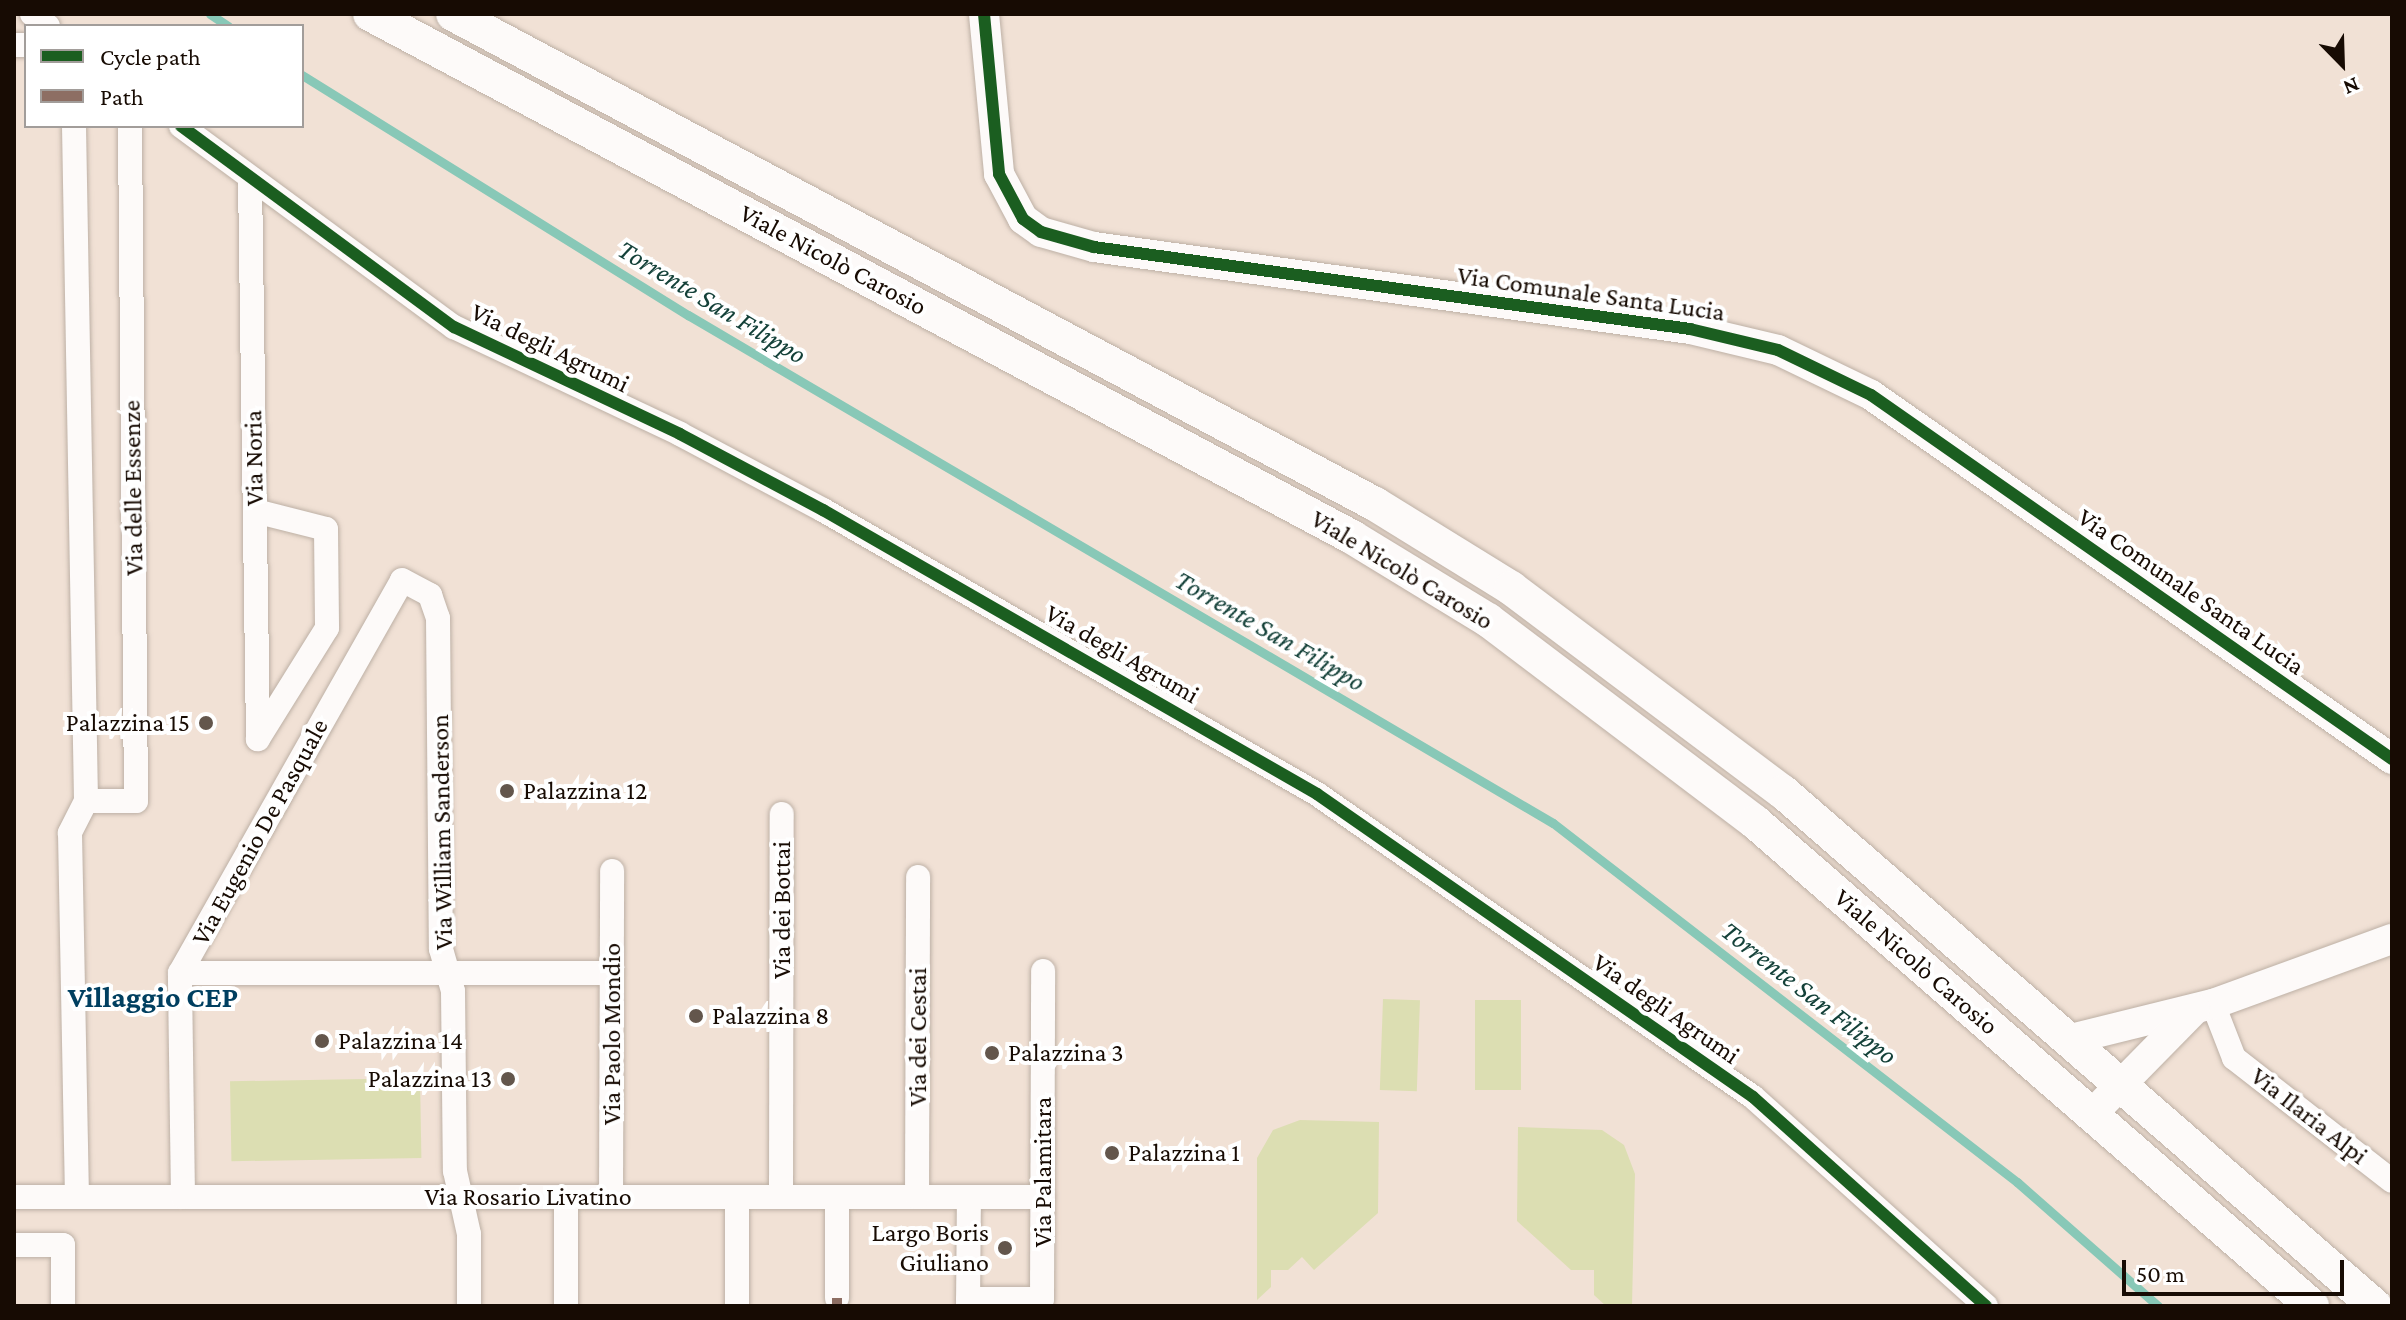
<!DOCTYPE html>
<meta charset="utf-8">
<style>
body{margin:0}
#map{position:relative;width:2406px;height:1320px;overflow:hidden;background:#f1e1d5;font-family:"Crimson Pro",serif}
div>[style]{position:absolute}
.green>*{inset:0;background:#dcdeb2;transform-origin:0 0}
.stream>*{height:9px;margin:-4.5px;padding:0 4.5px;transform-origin:4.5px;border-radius:4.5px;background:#88c8b7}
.roads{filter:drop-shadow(0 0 2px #bdb0a5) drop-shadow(0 0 2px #bdb0a5)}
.minor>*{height:24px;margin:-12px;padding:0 12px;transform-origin:12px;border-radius:12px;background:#fdfaf9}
.tertiary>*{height:30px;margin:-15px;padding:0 15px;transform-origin:15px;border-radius:15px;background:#fdfaf9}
.secondary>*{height:34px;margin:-17px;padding:0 17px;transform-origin:17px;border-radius:17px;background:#fdfaf9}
.quiet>*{height:10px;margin-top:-5px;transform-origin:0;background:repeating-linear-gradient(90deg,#8d6e63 0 20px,transparent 0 30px)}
.cycleway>*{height:12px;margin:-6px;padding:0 6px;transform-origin:6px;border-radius:6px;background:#1b5e20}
.dots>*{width:22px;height:22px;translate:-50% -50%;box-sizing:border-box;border:4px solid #fff;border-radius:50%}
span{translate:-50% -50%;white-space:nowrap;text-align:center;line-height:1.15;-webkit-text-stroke:8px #fff;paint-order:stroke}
.street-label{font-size:26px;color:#170b03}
.poi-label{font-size:26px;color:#170b03}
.right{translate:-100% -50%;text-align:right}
.left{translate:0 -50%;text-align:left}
.water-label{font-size:28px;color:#144139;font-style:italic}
.quarter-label{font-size:30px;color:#003f60;font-weight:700}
.frame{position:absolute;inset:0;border:16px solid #170b03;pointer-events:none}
.legend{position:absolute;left:24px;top:24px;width:280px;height:104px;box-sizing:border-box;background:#fff;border:2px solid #a29d9a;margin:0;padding:10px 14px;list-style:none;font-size:24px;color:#170b03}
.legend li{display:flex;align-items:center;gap:16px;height:40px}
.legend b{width:40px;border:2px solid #a29d9a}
.north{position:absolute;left:2302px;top:24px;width:80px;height:80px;-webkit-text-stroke:6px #fff;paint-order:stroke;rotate:157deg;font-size:22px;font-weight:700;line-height:32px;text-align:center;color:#170b03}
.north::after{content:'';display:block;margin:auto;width:28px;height:36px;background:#170b03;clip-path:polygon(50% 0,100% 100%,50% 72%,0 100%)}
.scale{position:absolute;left:2122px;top:1260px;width:222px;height:36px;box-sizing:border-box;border:4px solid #170b03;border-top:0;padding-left:10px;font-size:24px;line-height:28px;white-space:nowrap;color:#170b03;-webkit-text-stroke:6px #fff;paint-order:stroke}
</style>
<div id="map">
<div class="green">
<div style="left:1383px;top:999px;width:37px;height:91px;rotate:2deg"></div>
<div style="left:1475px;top:1000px;width:46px;height:90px"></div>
<div style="left:420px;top:1078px;width:80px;height:190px;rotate:89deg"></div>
<div style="clip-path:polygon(1300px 1120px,1379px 1122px,1378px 1213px,1314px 1270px,1302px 1257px,1288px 1270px,1271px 1270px,1271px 1287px,1257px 1300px,1257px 1158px,1273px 1130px)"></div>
<div style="clip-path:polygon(1518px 1127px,1602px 1130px,1624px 1145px,1635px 1174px,1632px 1306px,1606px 1306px,1594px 1295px,1594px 1270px,1571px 1270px,1517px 1221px)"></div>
</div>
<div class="stream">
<div style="left:210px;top:14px;width:22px;rotate:34deg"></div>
<div style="left:302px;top:75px;width:455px;rotate:31.9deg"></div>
<div style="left:688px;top:315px;width:1003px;rotate:30.43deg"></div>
<div style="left:1553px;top:823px;width:587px;rotate:37.73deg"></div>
<div style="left:2017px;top:1182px;width:188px;rotate:41.3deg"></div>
</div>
<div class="roads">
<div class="minor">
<div style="left:32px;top:14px;width:20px;rotate:37deg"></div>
<div style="left:14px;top:45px;width:12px"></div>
<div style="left:74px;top:126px;width:675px;rotate:88.98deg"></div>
<div style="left:86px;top:801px;width:36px;rotate:117deg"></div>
<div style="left:70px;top:833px;width:364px;rotate:88.9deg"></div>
<div style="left:181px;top:126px;width:339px;rotate:36.4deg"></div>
<div style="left:454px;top:327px;width:250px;rotate:25.3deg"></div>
<div style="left:680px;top:434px;width:162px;rotate:28deg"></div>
<div style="left:823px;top:510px;width:570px;rotate:29.89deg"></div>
<div style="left:1317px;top:794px;width:531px;rotate:34.8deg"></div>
<div style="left:1753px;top:1097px;width:313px;rotate:41.9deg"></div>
<div style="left:250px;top:178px;width:561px;rotate:89.18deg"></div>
<div style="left:255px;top:511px;width:73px;rotate:14.2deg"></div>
<div style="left:326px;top:529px;width:99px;rotate:89.4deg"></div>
<div style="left:327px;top:628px;width:131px;rotate:121.9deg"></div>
<div style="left:86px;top:801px;width:50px"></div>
<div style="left:136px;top:801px;width:675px;rotate:-90.51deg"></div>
<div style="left:180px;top:973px;width:432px"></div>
<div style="left:2213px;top:1004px;width:58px;rotate:68.7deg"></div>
<div style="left:2234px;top:1058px;width:200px;rotate:37.9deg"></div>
<div style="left:14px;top:1197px;width:1029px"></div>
<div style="left:183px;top:1197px;width:224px;rotate:-90.8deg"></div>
<div style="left:180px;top:973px;width:451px;rotate:-60.5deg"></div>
<div style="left:402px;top:580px;width:32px;rotate:28deg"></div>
<div style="left:430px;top:595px;width:24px;rotate:71deg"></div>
<div style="left:438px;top:618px;width:331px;rotate:89.5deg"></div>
<div style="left:441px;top:949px;width:44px;rotate:74.1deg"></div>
<div style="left:453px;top:991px;width:180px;rotate:89.4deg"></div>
<div style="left:455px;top:1171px;width:65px;rotate:77.5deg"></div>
<div style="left:469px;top:1234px;width:72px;rotate:90deg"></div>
<div style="left:611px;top:1197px;width:326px;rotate:-89.8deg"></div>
<div style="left:781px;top:1197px;width:383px;rotate:-89.9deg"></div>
<div style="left:837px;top:1197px;width:101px;rotate:90deg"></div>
<div style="left:917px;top:1197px;width:320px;rotate:-89.8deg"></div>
<div style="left:14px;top:1245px;width:49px"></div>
<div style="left:63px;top:1245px;width:61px;rotate:90deg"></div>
<div style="left:968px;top:1299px;width:74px"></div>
<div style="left:1042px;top:1299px;width:328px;rotate:-89.8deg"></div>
<div style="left:566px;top:1306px;width:109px;rotate:-90deg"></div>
<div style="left:737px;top:1306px;width:109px;rotate:-90deg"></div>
<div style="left:968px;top:1306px;width:109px;rotate:-89.5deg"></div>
</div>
<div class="tertiary">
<div style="left:984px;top:14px;width:161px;rotate:84.6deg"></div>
<div style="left:999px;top:174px;width:51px;rotate:61.9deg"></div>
<div style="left:1023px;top:219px;width:22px;rotate:36deg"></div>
<div style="left:1041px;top:232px;width:55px;rotate:15.8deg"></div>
<div style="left:1094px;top:247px;width:602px;rotate:7.83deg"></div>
<div style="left:1690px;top:329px;width:90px;rotate:13.4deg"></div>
<div style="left:1778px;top:350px;width:103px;rotate:25.8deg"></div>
<div style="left:1871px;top:395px;width:636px;rotate:34.94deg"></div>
<div style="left:2067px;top:1040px;width:150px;rotate:-13.9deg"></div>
<div style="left:2213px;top:1004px;width:190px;rotate:-20deg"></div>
<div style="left:2091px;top:1115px;width:148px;rotate:-45.5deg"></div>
</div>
<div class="secondary">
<div style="left:370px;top:14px;width:1113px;rotate:28.04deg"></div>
<div style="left:1352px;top:537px;width:159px;rotate:31.4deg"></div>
<div style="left:1488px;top:620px;width:335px;rotate:37.1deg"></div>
<div style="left:1755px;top:822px;width:738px;rotate:40.99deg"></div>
<div style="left:453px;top:14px;width:1044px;rotate:27.99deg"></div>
<div style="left:1375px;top:504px;width:160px;rotate:31.7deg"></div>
<div style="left:1511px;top:588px;width:340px;rotate:36.9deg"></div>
<div style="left:1783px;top:792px;width:784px;rotate:40.97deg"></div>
</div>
</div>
<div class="quiet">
<div style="left:837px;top:1306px;width:8px;rotate:-90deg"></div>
</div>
<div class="cycleway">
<div style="left:984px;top:14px;width:161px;rotate:84.6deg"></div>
<div style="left:999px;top:174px;width:51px;rotate:61.9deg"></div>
<div style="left:1023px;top:219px;width:22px;rotate:36deg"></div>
<div style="left:1041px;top:232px;width:55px;rotate:15.8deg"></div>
<div style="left:1094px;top:247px;width:602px;rotate:7.83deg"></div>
<div style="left:1690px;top:329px;width:90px;rotate:13.4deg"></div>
<div style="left:1778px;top:350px;width:103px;rotate:25.8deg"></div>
<div style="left:1871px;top:395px;width:636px;rotate:34.94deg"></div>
<div style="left:181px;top:126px;width:339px;rotate:36.4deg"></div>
<div style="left:454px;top:327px;width:250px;rotate:25.3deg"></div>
<div style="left:680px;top:434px;width:162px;rotate:28deg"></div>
<div style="left:823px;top:510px;width:570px;rotate:29.89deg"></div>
<div style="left:1317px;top:794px;width:531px;rotate:34.8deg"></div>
<div style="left:1753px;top:1097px;width:313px;rotate:41.9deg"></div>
</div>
<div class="dots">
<div style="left:206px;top:723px;background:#63564c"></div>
<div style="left:507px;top:791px;background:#63564c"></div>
<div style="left:696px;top:1016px;background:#63564c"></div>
<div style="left:322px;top:1041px;background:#63564c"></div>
<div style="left:992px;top:1053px;background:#63564c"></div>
<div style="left:508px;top:1079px;background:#63564c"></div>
<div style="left:1112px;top:1153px;background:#63564c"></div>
<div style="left:1005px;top:1248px;background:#63564c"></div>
</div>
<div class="street-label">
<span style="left:833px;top:260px;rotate:28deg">Viale Nicolò Carosio</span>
<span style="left:1591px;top:294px;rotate:8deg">Via Comunale Santa Lucia</span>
<span style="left:550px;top:348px;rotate:26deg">Via degli Agrumi</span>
<span style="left:254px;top:458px;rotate:-91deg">Via Noria</span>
<span style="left:133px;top:488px;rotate:-91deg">Via delle Essenze</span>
<span style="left:1402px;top:570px;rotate:31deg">Viale Nicolò Carosio</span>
<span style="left:2191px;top:592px;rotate:35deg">Via Comunale Santa Lucia</span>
<span style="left:1122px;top:654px;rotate:30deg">Via degli Agrumi</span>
<span style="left:260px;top:832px;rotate:-61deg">Via Eugenio De Pasquale</span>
<span style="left:442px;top:832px;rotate:-91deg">Via William Sanderson</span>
<span style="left:782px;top:910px;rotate:-90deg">Via dei Bottai</span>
<span style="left:1916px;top:962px;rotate:41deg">Viale Nicolò Carosio</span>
<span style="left:1666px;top:1009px;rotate:35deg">Via degli Agrumi</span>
<span style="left:612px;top:1034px;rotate:-90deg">Via Paolo Mondio</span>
<span style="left:918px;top:1037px;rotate:-90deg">Via dei Cestai</span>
<span style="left:2309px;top:1116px;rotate:38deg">Via Ilaria Alpi</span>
<span style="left:1043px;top:1172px;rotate:-90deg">Via Palamitara</span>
<span style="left:528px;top:1197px">Via Rosario Livatino</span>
</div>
<div class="poi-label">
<span class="right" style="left:190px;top:723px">Palazzina 15</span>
<span class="left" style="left:523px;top:791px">Palazzina 12</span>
<span class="left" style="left:712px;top:1016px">Palazzina 8</span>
<span class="left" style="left:338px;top:1041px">Palazzina 14</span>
<span class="left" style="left:1008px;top:1053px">Palazzina 3</span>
<span class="right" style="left:492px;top:1079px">Palazzina 13</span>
<span class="left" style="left:1128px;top:1153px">Palazzina 1</span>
<span class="right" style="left:989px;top:1248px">Largo Boris<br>Giuliano</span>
</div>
<div class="water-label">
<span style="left:712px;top:302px;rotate:31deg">Torrente San Filippo</span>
<span style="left:1270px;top:631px;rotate:30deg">Torrente San Filippo</span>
<span style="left:1809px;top:993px;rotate:38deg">Torrente San Filippo</span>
</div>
<div class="quarter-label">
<span style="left:153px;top:997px">Villaggio CEP</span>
</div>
<div class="frame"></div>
<ul class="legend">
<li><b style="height:10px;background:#1b5e20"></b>Cycle path</li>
<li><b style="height:10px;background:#8d6e63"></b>Path</li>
</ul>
<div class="north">N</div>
<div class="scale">50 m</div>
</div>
